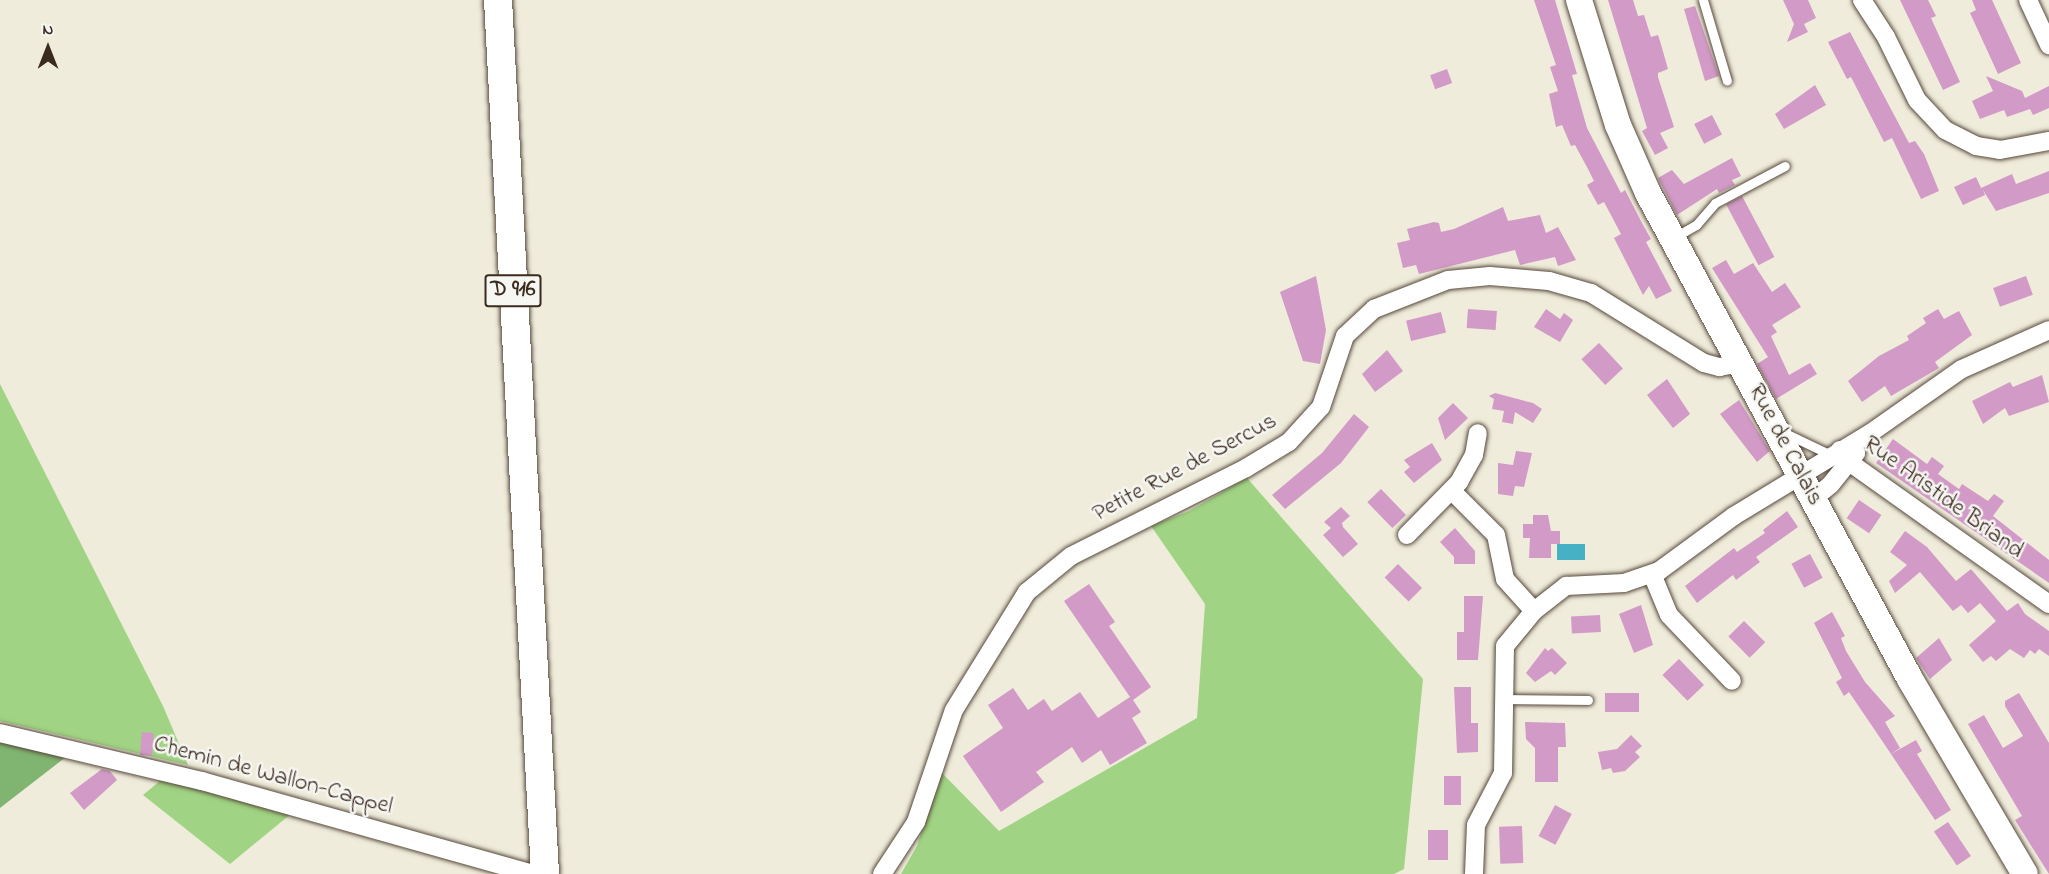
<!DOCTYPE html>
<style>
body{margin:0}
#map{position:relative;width:2049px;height:874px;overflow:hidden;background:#efecdb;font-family:"Indie Flower",sans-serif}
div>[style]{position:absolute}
.green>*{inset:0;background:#a0d383}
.forest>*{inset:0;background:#80b571}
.water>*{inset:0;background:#46b0c5;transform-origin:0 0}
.building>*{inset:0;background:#d29ac6;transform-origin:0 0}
.roads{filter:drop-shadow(0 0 2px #56473a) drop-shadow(0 0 2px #56473a)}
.lane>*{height:9px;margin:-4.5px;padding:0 4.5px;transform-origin:4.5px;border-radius:4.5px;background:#fff}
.street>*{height:18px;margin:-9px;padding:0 9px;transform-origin:9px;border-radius:9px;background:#fff}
.secondary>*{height:26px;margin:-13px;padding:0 13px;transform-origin:13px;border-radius:13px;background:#fff}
.primary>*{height:28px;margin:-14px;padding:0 14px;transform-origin:14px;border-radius:14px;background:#fff}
span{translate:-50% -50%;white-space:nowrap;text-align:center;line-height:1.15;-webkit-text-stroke:5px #f6f6f2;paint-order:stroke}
.shield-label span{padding:2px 4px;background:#f6f6f2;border:2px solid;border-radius:4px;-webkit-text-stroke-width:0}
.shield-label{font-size:22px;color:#3b2a1e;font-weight:700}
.street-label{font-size:24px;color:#3b2a1e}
.north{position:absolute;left:18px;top:18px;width:60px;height:60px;-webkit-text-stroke:4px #f6f6f2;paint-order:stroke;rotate:0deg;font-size:16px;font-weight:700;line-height:24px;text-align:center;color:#3b2a1e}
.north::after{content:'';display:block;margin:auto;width:21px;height:27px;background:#3b2a1e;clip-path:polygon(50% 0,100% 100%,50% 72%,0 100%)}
</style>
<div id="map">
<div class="green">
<div style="clip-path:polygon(0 384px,163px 706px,188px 765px,0 721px)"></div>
<div style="clip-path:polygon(1247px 478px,1423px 679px,1404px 869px,1394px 874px,901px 874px,917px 846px,940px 771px,999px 831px,1197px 718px,1205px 604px,1151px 526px,1189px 511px)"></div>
<div style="clip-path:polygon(167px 775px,292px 813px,230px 864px,143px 795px)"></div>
</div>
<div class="forest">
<div style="clip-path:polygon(0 736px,71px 753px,0 808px)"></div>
</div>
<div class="water">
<div style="left:1557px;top:544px;width:28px;height:16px"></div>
</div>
<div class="building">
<div style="clip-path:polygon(1534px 0,1555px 0,1577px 74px,1572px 75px,1587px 128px,1621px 193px,1625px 190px,1643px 225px,1651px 239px,1646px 242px,1672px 291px,1656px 299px,1649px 286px,1643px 295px,1614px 238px,1621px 234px,1604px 202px,1598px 205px,1587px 185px,1594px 181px,1588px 169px,1575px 145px,1571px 146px,1562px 125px,1556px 127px,1549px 94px,1558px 91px,1550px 67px,1556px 65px)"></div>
<div style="clip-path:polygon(1608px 0,1633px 0,1638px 16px,1644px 15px,1651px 37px,1658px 35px,1660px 41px,1668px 69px,1658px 73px,1658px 77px,1674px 127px,1660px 133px,1668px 148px,1655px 155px,1642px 131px,1647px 128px)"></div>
<div style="clip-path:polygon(1783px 0,1808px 0,1816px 18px,1804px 24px,1808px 32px,1787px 42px,1794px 24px)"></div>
<div style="clip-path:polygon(1900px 0,1928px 0,1936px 16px,1931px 18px,1960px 82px,1943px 90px)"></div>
<div style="clip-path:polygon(1972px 0,1992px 0,2021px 63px,1998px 74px,1970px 13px,1976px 10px)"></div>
<div style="clip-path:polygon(1695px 6px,1719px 76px,1705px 81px,1684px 9px)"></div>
<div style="clip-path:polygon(1850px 32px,1909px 143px,1915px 141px,1924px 154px,1939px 191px,1921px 199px,1892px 138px,1884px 142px,1851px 77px,1847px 79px,1828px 42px)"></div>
<div style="left:1447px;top:69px;width:15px;height:18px;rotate:70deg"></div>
<div style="clip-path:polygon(1986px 76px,2022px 91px,2025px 98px,2049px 86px,2049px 108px,2033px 115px,2030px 109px,2007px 117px,2004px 110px,1980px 119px,1972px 101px,1993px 91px)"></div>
<div style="clip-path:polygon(1815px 85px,1826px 105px,1784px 129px,1775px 114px)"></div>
<div style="left:1712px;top:115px;width:22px;height:20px;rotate:63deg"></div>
<div style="clip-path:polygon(1732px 158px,1741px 176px,1732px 180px,1735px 185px,1719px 193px,1717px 189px,1677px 215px,1658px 178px,1672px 170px,1684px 184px)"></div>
<div style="clip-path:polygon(2049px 171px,2049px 193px,1996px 211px,1983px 190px,1985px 195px,1963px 205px,1954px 187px,1976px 177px,1981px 188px,2012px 174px,2016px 184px)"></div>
<div style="left:1742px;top:196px;width:69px;height:18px;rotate:62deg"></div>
<div style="clip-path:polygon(1503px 207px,1508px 221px,1540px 215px,1546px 233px,1558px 227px,1576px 260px,1558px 266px,1555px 257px,1520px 265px,1515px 250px,1419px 274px,1416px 265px,1403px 268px,1397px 243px,1410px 240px,1407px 229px,1434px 222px,1439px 223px,1441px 232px,1454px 229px)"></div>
<div style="clip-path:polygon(1726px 260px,1734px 274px,1753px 263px,1772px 292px,1785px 283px,1801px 307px,1772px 325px,1777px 332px,1771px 336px,1789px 375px,1810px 363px,1817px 374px,1776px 399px,1757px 364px,1768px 357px,1712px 268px)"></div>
<div style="clip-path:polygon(1316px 276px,1326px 330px,1320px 364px,1303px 361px,1280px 292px)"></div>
<div style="left:2026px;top:276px;width:20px;height:35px;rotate:70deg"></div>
<div style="left:1468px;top:309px;width:29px;height:19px;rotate:4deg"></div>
<div style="clip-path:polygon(1546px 309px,1560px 319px,1564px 313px,1573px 320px,1560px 342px,1534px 327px)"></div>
<div style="clip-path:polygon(1938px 309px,1944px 319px,1959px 311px,1972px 335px,1935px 362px,1939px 368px,1891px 396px,1885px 386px,1862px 402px,1848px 381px,1879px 356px,1909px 340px,1907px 336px,1926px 323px,1923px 318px)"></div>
<div style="left:1441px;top:312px;width:21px;height:36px;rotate:76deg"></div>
<div style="left:1599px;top:343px;width:35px;height:24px;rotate:47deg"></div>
<div style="clip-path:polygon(1387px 350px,1403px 371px,1375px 392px,1362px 374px)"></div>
<div style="clip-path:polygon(2042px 375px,2049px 402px,2009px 416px,2005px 408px,1983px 424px,1972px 401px,2010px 382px,2013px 387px)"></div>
<div style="clip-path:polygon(1667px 379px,1690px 414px,1673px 428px,1647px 395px)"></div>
<div style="clip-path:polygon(1495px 393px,1533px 403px,1542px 409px,1533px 423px,1515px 412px,1513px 424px,1502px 422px,1504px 411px,1492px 409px,1494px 399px,1489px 396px)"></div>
<div style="clip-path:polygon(1739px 400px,1770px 451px,1757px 462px,1720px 414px)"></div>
<div style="clip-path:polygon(1453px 403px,1468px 418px,1445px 440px,1438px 418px)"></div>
<div style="clip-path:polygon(1354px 414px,1369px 427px,1341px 463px,1285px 509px,1272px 495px,1322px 453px)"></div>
<div style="clip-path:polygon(1893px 439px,1927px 464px,1932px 457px,1944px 466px,1938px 474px,1959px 489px,1962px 484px,1988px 501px,1994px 494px,2004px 501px,1993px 516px,2049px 560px,2049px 583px,1876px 463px)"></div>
<div style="clip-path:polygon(1432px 443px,1442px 460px,1414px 483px,1404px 472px,1410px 467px,1404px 460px)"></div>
<div style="clip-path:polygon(1516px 451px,1532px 453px,1524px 487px,1515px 486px,1513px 496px,1498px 494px,1498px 463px,1513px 465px)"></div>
<div style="left:1381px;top:489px;width:36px;height:19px;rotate:46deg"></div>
<div style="left:1859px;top:500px;width:27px;height:22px;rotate:34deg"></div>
<div style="clip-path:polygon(1341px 507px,1350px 516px,1342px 523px,1343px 527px,1358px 544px,1343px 557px,1323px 535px,1331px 528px,1324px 522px)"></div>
<div style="clip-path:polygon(1787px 511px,1798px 527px,1756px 557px,1760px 562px,1736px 580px,1733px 575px,1697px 603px,1685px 586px,1734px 548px,1737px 552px,1765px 533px,1763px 530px)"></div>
<div style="clip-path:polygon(1533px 515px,1548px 515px,1551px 531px,1560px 531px,1560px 544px,1551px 544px,1551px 558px,1529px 558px,1530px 538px,1523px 538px,1523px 524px,1533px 524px)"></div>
<div style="clip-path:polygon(1455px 528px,1475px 551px,1475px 564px,1454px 564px,1454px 557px,1440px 542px)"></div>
<div style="clip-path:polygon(1905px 531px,1927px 547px,1956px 581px,1971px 569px,2007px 611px,2018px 603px,2025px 614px,2049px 631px,2049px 656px,2039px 649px,2035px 654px,2030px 650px,2024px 658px,2010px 649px,1996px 661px,1991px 656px,1983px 662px,1969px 645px,1996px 621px,1980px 603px,1968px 613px,1961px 605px,1953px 611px,1920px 572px,1895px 593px,1889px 581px,1907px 565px,1890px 552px)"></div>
<div style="left:1810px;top:554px;width:27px;height:21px;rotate:62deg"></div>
<div style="left:1398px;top:564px;width:34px;height:19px;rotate:45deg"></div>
<div style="clip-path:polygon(1089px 584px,1115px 622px,1109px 626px,1151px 687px,1133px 700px,1141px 712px,1132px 718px,1147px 743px,1110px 765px,1101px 750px,1082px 763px,1072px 747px,1036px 772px,1044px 782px,1001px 812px,963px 756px,1003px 728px,988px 705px,1013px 688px,1028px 710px,1044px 699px,1052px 711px,1080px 692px,1098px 718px,1130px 697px,1064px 601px)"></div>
<div style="clip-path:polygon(1464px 596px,1483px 596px,1478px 660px,1457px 660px,1457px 632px,1464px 632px)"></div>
<div style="clip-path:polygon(1641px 605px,1653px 645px,1634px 653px,1619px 614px)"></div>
<div style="clip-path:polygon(1832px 612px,1845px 636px,1841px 638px,1846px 651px,1865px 682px,1895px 716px,1885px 722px,1900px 748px,1891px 754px,1849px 692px,1844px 696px,1836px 682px,1842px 678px,1814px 623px)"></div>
<div style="left:1600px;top:615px;width:17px;height:29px;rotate:87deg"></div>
<div style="left:1744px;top:621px;width:30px;height:22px;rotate:45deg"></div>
<div style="clip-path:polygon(1939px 638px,1952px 660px,1930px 679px,1916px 658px)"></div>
<div style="clip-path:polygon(1545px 648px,1548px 651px,1552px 648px,1567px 663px,1555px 675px,1551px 671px,1535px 682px,1526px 673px)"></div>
<div style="left:1679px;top:659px;width:36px;height:23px;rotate:46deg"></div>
<div style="clip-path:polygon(1454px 687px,1471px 687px,1471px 723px,1478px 723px,1478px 752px,1457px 753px)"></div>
<div style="left:1605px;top:693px;width:34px;height:19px"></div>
<div style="clip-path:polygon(2019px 693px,2049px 743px,2049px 874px,2015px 820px,2022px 816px,1968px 724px,1984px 715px,2003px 748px,2023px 736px,2005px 706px,2005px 701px)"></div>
<div style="clip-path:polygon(1525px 722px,1565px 723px,1566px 747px,1558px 747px,1558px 782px,1535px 782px,1535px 748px,1526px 739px)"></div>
<div style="left:142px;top:732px;width:12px;height:23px;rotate:5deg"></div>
<div style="clip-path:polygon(1631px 735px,1642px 746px,1635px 752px,1640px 757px,1625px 771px,1613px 773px,1611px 768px,1602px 770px,1598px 752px,1617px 749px)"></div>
<div style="clip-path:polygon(1916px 740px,1922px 751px,1917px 754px,1951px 810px,1935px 820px,1891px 754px)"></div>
<div style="clip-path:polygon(102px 769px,110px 771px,117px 780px,84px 810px,70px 793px)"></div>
<div style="left:1461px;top:776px;width:29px;height:17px;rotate:90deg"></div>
<div style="left:1555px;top:805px;width:19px;height:35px;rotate:28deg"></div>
<div style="left:1948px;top:822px;width:41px;height:17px;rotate:56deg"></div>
<div style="left:1522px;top:826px;width:37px;height:23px;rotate:88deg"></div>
<div style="left:1428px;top:830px;width:20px;height:30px"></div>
</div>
<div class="roads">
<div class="lane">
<div style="left:1703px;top:0;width:84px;rotate:73.5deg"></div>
<div style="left:1675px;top:237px;width:24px;rotate:-30deg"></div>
<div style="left:1696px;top:225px;width:29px;rotate:-49deg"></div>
<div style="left:1715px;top:203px;width:79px;rotate:-27.9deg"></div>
<div style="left:1785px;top:433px;width:51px;rotate:25.6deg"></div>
<div style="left:1503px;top:699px;width:85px;rotate:0.7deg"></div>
</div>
<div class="street">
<div style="left:1862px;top:0;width:44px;rotate:57deg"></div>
<div style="left:1886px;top:37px;width:70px;rotate:63.8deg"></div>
<div style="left:1917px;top:100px;width:41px;rotate:47deg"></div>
<div style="left:1945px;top:130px;width:35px;rotate:27deg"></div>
<div style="left:1976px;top:146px;width:24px;rotate:9deg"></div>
<div style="left:2000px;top:150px;width:50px;rotate:-10.4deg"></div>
<div style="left:2028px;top:0;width:50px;rotate:65deg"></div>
<div style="left:1840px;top:450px;width:15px;rotate:53deg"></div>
<div style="left:1849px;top:462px;width:245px;rotate:35.4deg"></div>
<div style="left:1452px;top:491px;width:62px;rotate:45deg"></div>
<div style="left:1496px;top:535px;width:45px;rotate:78.4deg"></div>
<div style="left:1505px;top:579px;width:43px;rotate:47.8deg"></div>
<div style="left:1814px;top:498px;width:22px;rotate:-39deg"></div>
<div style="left:1831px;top:484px;width:40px;rotate:-51deg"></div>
<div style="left:1407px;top:535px;width:74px;rotate:-45.5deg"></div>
<div style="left:1459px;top:482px;width:31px;rotate:-61deg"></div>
<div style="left:1474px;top:455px;width:22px;rotate:-80deg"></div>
<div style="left:1652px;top:574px;width:44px;rotate:67.5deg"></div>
<div style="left:1669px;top:615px;width:91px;rotate:46.3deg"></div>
<div style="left:0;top:733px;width:208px;rotate:13.4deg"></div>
<div style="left:202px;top:781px;width:343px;rotate:15.7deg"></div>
<div style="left:882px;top:874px;width:62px;rotate:-56.8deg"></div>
<div style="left:916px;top:822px;width:118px;rotate:-71.3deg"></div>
<div style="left:954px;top:710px;width:139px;rotate:-58.3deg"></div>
<div style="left:1027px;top:592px;width:57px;rotate:-39.3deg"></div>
<div style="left:1071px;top:556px;width:196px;rotate:-26.7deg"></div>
<div style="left:1246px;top:468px;width:50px;rotate:-31.2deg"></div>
<div style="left:1289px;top:442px;width:47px;rotate:-47.6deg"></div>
<div style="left:1321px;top:407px;width:75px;rotate:-71.3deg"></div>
<div style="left:1345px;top:336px;width:40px;rotate:-43deg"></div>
<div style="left:1374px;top:309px;width:79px;rotate:-21.4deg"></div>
<div style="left:1448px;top:280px;width:42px;rotate:-5.4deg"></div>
<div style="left:1490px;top:276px;width:59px;rotate:4.8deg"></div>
<div style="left:1549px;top:281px;width:44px;rotate:15.9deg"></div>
<div style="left:1591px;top:293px;width:133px;rotate:31.8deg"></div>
<div style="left:1704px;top:363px;width:16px;rotate:15deg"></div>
<div style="left:1719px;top:367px;width:22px;rotate:-10deg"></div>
<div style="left:1474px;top:874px;width:49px;rotate:-87.7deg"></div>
<div style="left:1476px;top:825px;width:59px;rotate:-62.6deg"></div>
<div style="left:1503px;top:773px;width:127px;rotate:-89.1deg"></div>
<div style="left:1505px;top:646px;width:45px;rotate:-50.4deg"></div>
<div style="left:1534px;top:611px;width:41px;rotate:-38deg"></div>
<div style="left:1566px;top:586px;width:58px;rotate:-3deg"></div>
<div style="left:1624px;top:583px;width:37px;rotate:-19deg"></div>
<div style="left:1659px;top:571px;width:93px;rotate:-36.3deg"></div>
<div style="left:1734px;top:516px;width:158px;rotate:-31.3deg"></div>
<div style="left:1869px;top:434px;width:113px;rotate:-35deg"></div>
<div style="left:1962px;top:369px;width:95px;rotate:-24.1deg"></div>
</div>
<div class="secondary">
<div style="left:1579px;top:0;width:131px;rotate:72.7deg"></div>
<div style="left:1618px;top:125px;width:74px;rotate:66.2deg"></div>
<div style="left:1648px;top:193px;width:552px;rotate:61.67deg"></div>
<div style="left:1910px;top:679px;width:226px;rotate:59.5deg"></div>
</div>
<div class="primary">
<div style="left:498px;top:0;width:875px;rotate:86.92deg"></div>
</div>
</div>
<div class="shield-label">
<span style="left:513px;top:291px">D 916</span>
</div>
<div class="street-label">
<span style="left:1785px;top:445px;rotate:62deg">Rue de Calais</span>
<span style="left:1185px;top:468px;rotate:-28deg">Petite Rue de Sercus</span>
<span style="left:1943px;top:498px;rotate:36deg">Rue Aristide Briand</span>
<span style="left:273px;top:776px;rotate:15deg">Chemin de Wallon-Cappel</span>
</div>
<div class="north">N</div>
</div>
